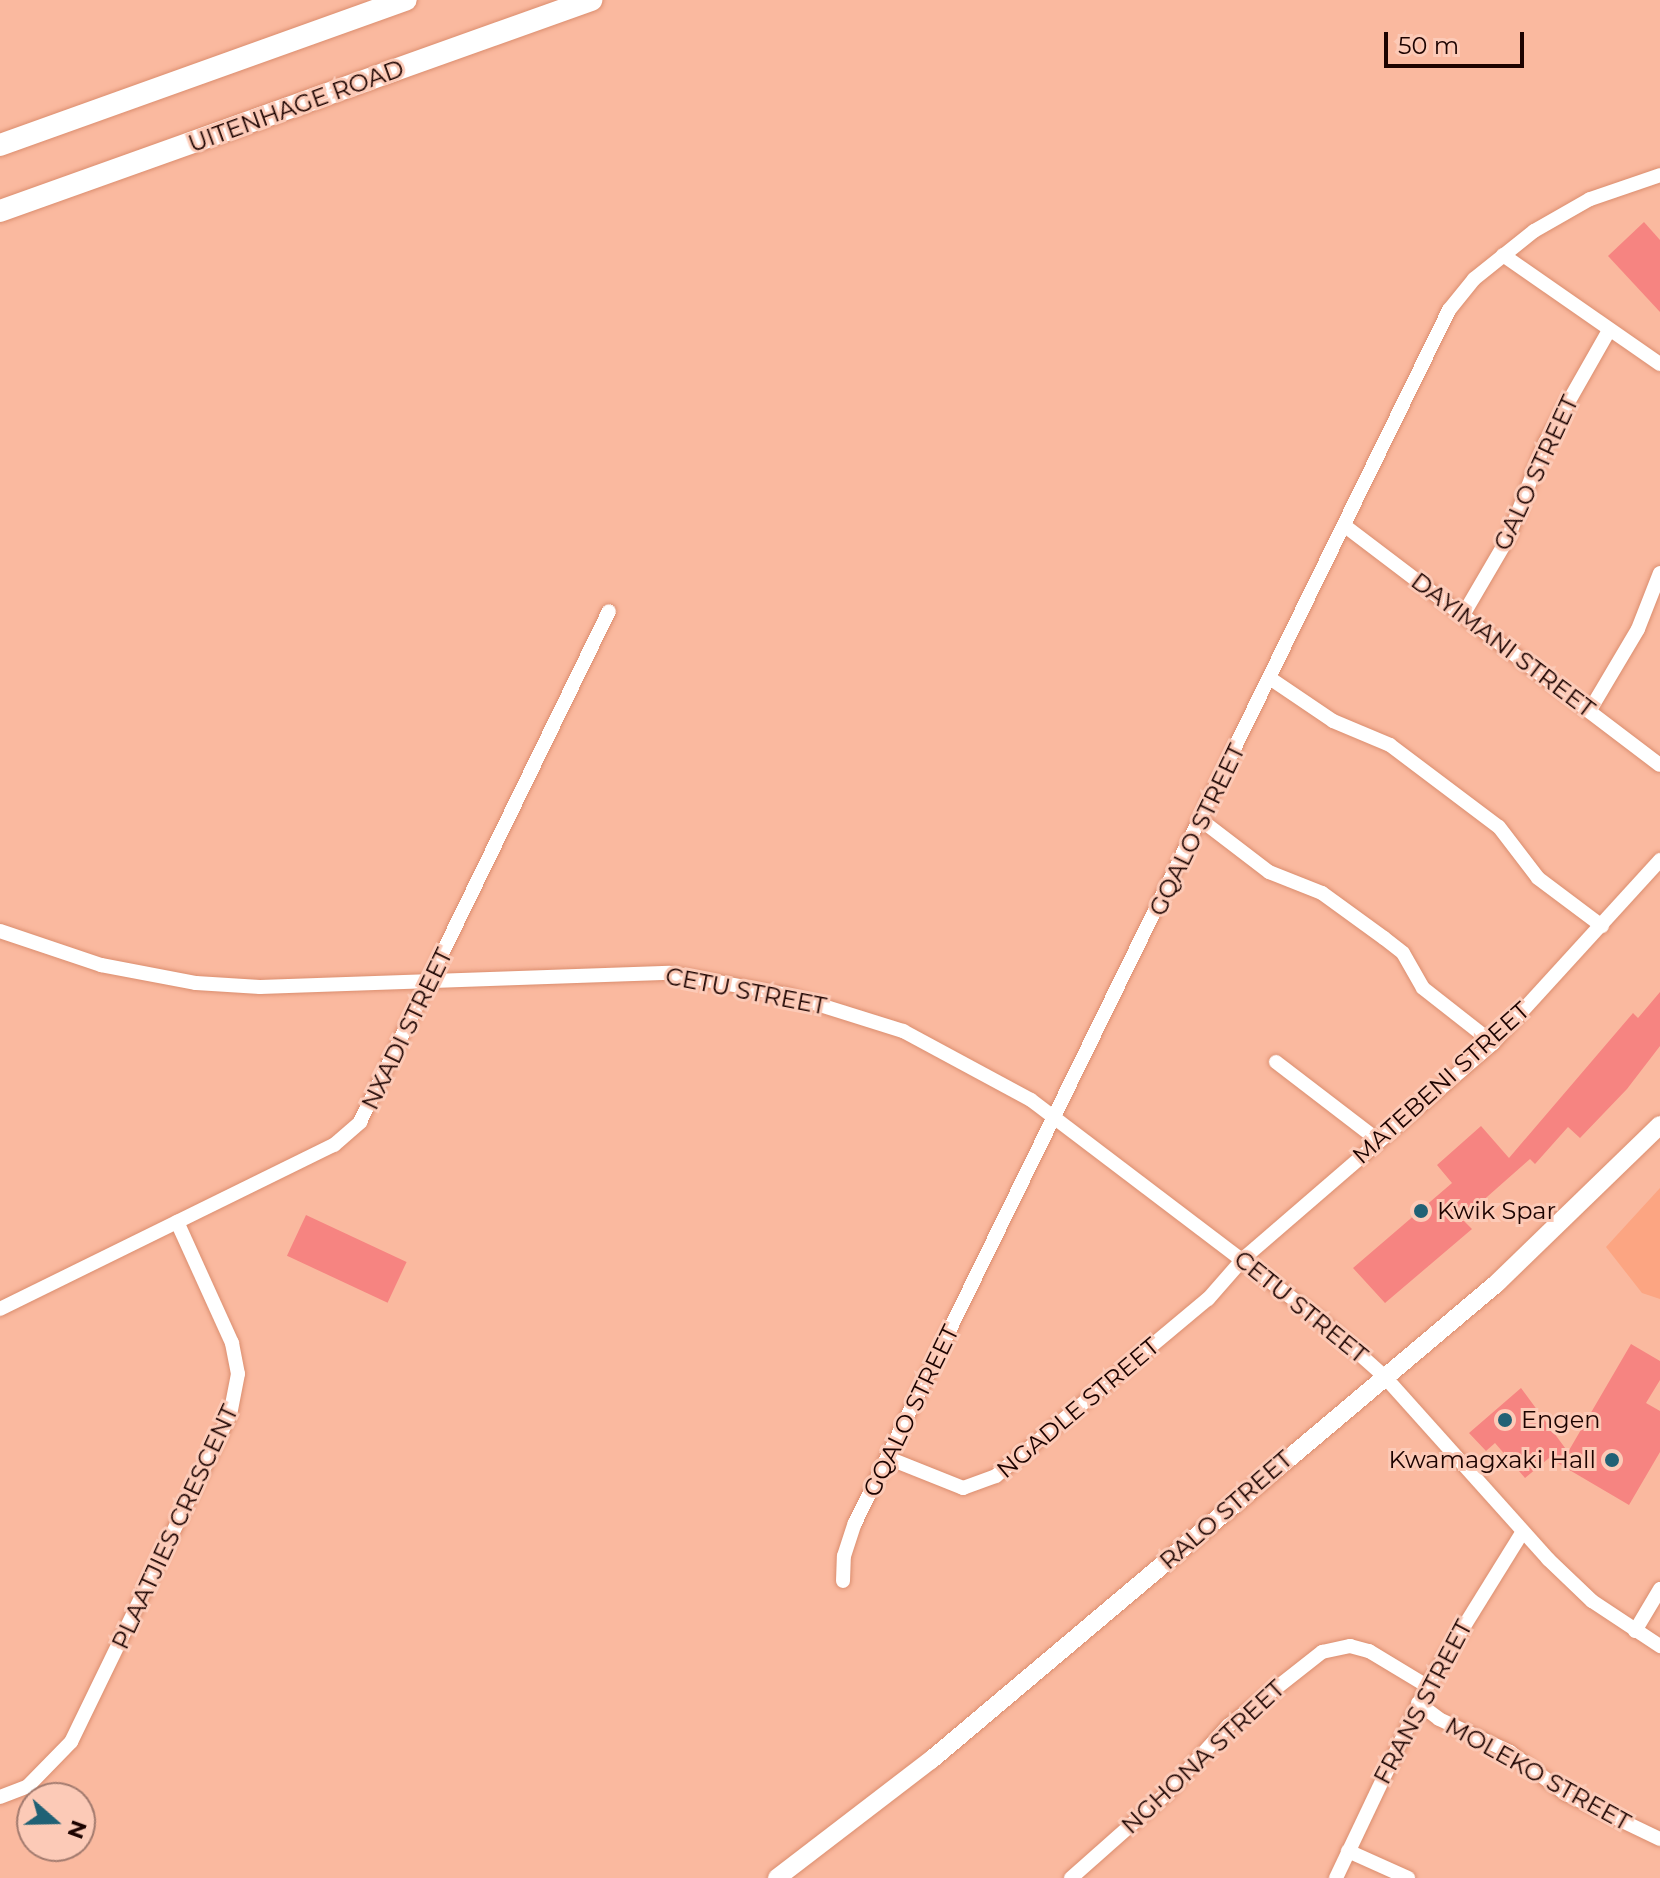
<!DOCTYPE html>
<style>
body{margin:0}
#map{position:relative;width:1660px;height:1878px;overflow:hidden;background:#fab99f;font-family:Montserrat,sans-serif}
div>[style]{position:absolute}
.built>*{inset:0;background:#fca582}
.building>*{inset:0;background:#f68481;transform-origin:0 0}
.roads{filter:drop-shadow(0 0 2px #db8e6f) drop-shadow(0 0 2px #db8e6f)}
.minor>*{height:14px;margin:-7px;padding:0 7px;transform-origin:7px;border-radius:7px;background:#fff}
.tertiary>*{height:18px;margin:-9px;padding:0 9px;transform-origin:9px;border-radius:9px;background:#fff}
.primary>*{height:22px;margin:-11px;padding:0 11px;transform-origin:11px;border-radius:11px;background:#fff}
.dots>*{width:22px;height:22px;translate:-50% -50%;box-sizing:border-box;border:4px solid #fccab7;border-radius:50%}
span{translate:-50% -50%;white-space:nowrap;text-align:center;line-height:1.15;-webkit-text-stroke:6px #fccab7;paint-order:stroke}
.street-label{font-size:24px;color:#1c0300}
.poi-label{font-size:24px;color:#1c0300}
.left{translate:0 -50%;text-align:left}
.right{translate:-100% -50%;text-align:right}
.north{position:absolute;left:16px;top:1782px;width:80px;height:80px;box-sizing:border-box;background:#fccab7;border:2px solid #a27a6e;border-radius:50%;rotate:110deg;font-size:22px;font-weight:700;line-height:32px;text-align:center;color:#1c0300}
.north::after{content:'';display:block;margin:auto;width:28px;height:36px;background:#206175;clip-path:polygon(50% 0,100% 100%,50% 72%,0 100%)}
.scale{position:absolute;left:1384px;top:32px;width:140px;height:36px;box-sizing:border-box;border:4px solid #1c0300;border-top:0;padding-left:10px;font-size:24px;line-height:28px;white-space:nowrap;color:#1c0300;-webkit-text-stroke:6px #fccab7;paint-order:stroke}
</style>
<div id="map">
<div class="built">
<div style="clip-path:polygon(1660px 1188px,1660px 1299px,1642px 1293px,1606px 1247px)"></div>
</div>
<div class="building">
<div style="clip-path:polygon(1644px 222px,1660px 240px,1660px 312px,1608px 256px)"></div>
<div style="clip-path:polygon(1660px 992px,1660px 1046px,1627px 1089px,1580px 1138px,1568px 1127px,1535px 1164px,1530px 1159px,1462px 1219px,1472px 1229px,1385px 1303px,1353px 1268px,1452px 1183px,1437px 1165px,1481px 1126px,1509px 1158px,1633px 1013px,1638px 1018px)"></div>
<div style="left:306px;top:1215px;width:111px;height:45px;rotate:25deg"></div>
<div style="clip-path:polygon(1631px 1344px,1660px 1361px,1660px 1380px,1646px 1403px,1660px 1411px,1660px 1452px,1629px 1505px,1549px 1458px,1525px 1478px,1495px 1443px,1486px 1451px,1469px 1433px,1521px 1388px,1568px 1452px)"></div>
</div>
<div class="roads">
<div class="minor">
<div style="left:1503px;top:255px;width:191px;rotate:34.8deg"></div>
<div style="left:1345px;top:526px;width:395px;rotate:37.2deg"></div>
<div style="left:1463px;top:615px;width:89px;rotate:-59.7deg"></div>
<div style="left:1508px;top:538px;width:102px;rotate:-68.7deg"></div>
<div style="left:1545px;top:443px;width:128px;rotate:-60.4deg"></div>
<div style="left:1271px;top:679px;width:75px;rotate:34.1deg"></div>
<div style="left:1333px;top:721px;width:62px;rotate:22.8deg"></div>
<div style="left:1390px;top:745px;width:136px;rotate:37deg"></div>
<div style="left:1499px;top:827px;width:64px;rotate:52.6deg"></div>
<div style="left:1538px;top:878px;width:80px;rotate:36.9deg"></div>
<div style="left:1590px;top:710px;width:94px;rotate:-59.3deg"></div>
<div style="left:1638px;top:629px;width:60px;rotate:-68.6deg"></div>
<div style="left:1201px;top:820px;width:86px;rotate:37.4deg"></div>
<div style="left:1269px;top:872px;width:57px;rotate:21.6deg"></div>
<div style="left:1322px;top:893px;width:77px;rotate:36deg"></div>
<div style="left:1384px;top:938px;width:24px;rotate:38deg"></div>
<div style="left:1403px;top:953px;width:40px;rotate:60.3deg"></div>
<div style="left:1423px;top:988px;width:89px;rotate:38.2deg"></div>
<div style="left:0;top:931px;width:107px;rotate:18.6deg"></div>
<div style="left:101px;top:965px;width:97px;rotate:10.7deg"></div>
<div style="left:196px;top:983px;width:64px;rotate:3.6deg"></div>
<div style="left:260px;top:987px;width:410px;rotate:-2deg"></div>
<div style="left:670px;top:973px;width:120px;rotate:10.6deg"></div>
<div style="left:788px;top:995px;width:121px;rotate:17.4deg"></div>
<div style="left:903px;top:1031px;width:145px;rotate:28.3deg"></div>
<div style="left:1031px;top:1100px;width:363px;rotate:37.2deg"></div>
<div style="left:1320px;top:1319px;width:86px;rotate:41.7deg"></div>
<div style="left:1384px;top:1376px;width:246px;rotate:48.1deg"></div>
<div style="left:1548px;top:1559px;width:61px;rotate:43.7deg"></div>
<div style="left:1592px;top:1601px;width:82px;rotate:33.5deg"></div>
<div style="left:1276px;top:1062px;width:130px;rotate:37.5deg"></div>
<div style="left:0;top:1309px;width:372px;rotate:-26.2deg"></div>
<div style="left:334px;top:1145px;width:35px;rotate:-41deg"></div>
<div style="left:360px;top:1122px;width:568px;rotate:-64.02deg"></div>
<div style="left:888px;top:1458px;width:81px;rotate:21.8deg"></div>
<div style="left:963px;top:1488px;width:35px;rotate:-20deg"></div>
<div style="left:996px;top:1476px;width:276px;rotate:-39.9deg"></div>
<div style="left:1208px;top:1299px;width:53px;rotate:-48.8deg"></div>
<div style="left:1243px;top:1259px;width:330px;rotate:-40.8deg"></div>
<div style="left:1493px;top:1043px;width:248px;rotate:-47.6deg"></div>
<div style="left:843px;top:1581px;width:25px;rotate:-88deg"></div>
<div style="left:844px;top:1556px;width:35px;rotate:-72deg"></div>
<div style="left:855px;top:1523px;width:1351px;rotate:-63.91deg"></div>
<div style="left:1449px;top:310px;width:40px;rotate:-51deg"></div>
<div style="left:1474px;top:279px;width:77px;rotate:-38.7deg"></div>
<div style="left:1534px;top:231px;width:64px;rotate:-29.7deg"></div>
<div style="left:1590px;top:199px;width:74px;rotate:-18.9deg"></div>
<div style="left:1635px;top:1631px;width:49px;rotate:-59.2deg"></div>
<div style="left:1418px;top:1703px;width:26px;rotate:37deg"></div>
<div style="left:1439px;top:1719px;width:78px;rotate:24.9deg"></div>
<div style="left:1510px;top:1752px;width:70px;rotate:36.9deg"></div>
<div style="left:1566px;top:1794px;width:104px;rotate:25.6deg"></div>
<div style="left:0;top:1797px;width:30px;rotate:-21deg"></div>
<div style="left:28px;top:1786px;width:62px;rotate:-45.7deg"></div>
<div style="left:71px;top:1742px;width:364px;rotate:-64.1deg"></div>
<div style="left:230px;top:1415px;width:42px;rotate:-79deg"></div>
<div style="left:238px;top:1374px;width:32px;rotate:-101deg"></div>
<div style="left:232px;top:1343px;width:133px;rotate:-114.4deg"></div>
<div style="left:1348px;top:1851px;width:66px;rotate:24.2deg"></div>
<div style="left:1071px;top:1878px;width:128px;rotate:-41.5deg"></div>
<div style="left:1167px;top:1793px;width:91px;rotate:-47.7deg"></div>
<div style="left:1228px;top:1726px;width:120px;rotate:-38.2deg"></div>
<div style="left:1322px;top:1652px;width:29px;rotate:-12deg"></div>
<div style="left:1350px;top:1646px;width:20px;rotate:15deg"></div>
<div style="left:1369px;top:1651px;width:68px;rotate:31.1deg"></div>
<div style="left:1336px;top:1878px;width:212px;rotate:-64.6deg"></div>
<div style="left:1427px;top:1686px;width:180px;rotate:-58.2deg"></div>
</div>
<div class="tertiary">
<div style="left:777px;top:1878px;width:194px;rotate:-37.5deg"></div>
<div style="left:931px;top:1760px;width:740px;rotate:-40.12deg"></div>
<div style="left:1497px;top:1283px;width:227px;rotate:-44.1deg"></div>
</div>
<div class="primary">
<div style="left:0;top:145px;width:431px;rotate:-19.7deg"></div>
<div style="left:0;top:211px;width:628px;rotate:-19.65deg"></div>
</div>
</div>
<div class="dots">
<div style="left:1421px;top:1211px;background:#206175"></div>
<div style="left:1505px;top:1420px;background:#206175"></div>
<div style="left:1612px;top:1460px;background:#206175"></div>
</div>
<div class="street-label">
<span style="left:296px;top:106px;rotate:-20deg">UITENHAGE ROAD</span>
<span style="left:1536px;top:473px;rotate:-65deg">GALO STREET</span>
<span style="left:1503px;top:645px;rotate:37deg">DAYIMANI STREET</span>
<span style="left:1197px;top:830px;rotate:-64deg">GQALO STREET</span>
<span style="left:746px;top:991px;rotate:11deg">CETU STREET</span>
<span style="left:407px;top:1029px;rotate:-64deg">NXADI STREET</span>
<span style="left:1441px;top:1083px;rotate:-42deg">MATEBENI STREET</span>
<span style="left:1301px;top:1307px;rotate:39deg">CETU STREET</span>
<span style="left:1078px;top:1408px;rotate:-40deg">NGADLE STREET</span>
<span style="left:911px;top:1411px;rotate:-64deg">GQALO STREET</span>
<span style="left:1226px;top:1510px;rotate:-41deg">RALO STREET</span>
<span style="left:175px;top:1527px;rotate:-65deg">PLAATJIES CRESCENT</span>
<span style="left:1423px;top:1702px;rotate:-62deg">FRANS STREET</span>
<span style="left:1203px;top:1757px;rotate:-43deg">NGHONA STREET</span>
<span style="left:1538px;top:1774px;rotate:29deg">MOLEKO STREET</span>
</div>
<div class="poi-label">
<span class="left" style="left:1437px;top:1211px">Kwik Spar</span>
<span class="left" style="left:1521px;top:1420px">Engen</span>
<span class="right" style="left:1596px;top:1460px">Kwamagxaki Hall</span>
</div>
<div class="north">N</div>
<div class="scale">50 m</div>
</div>
